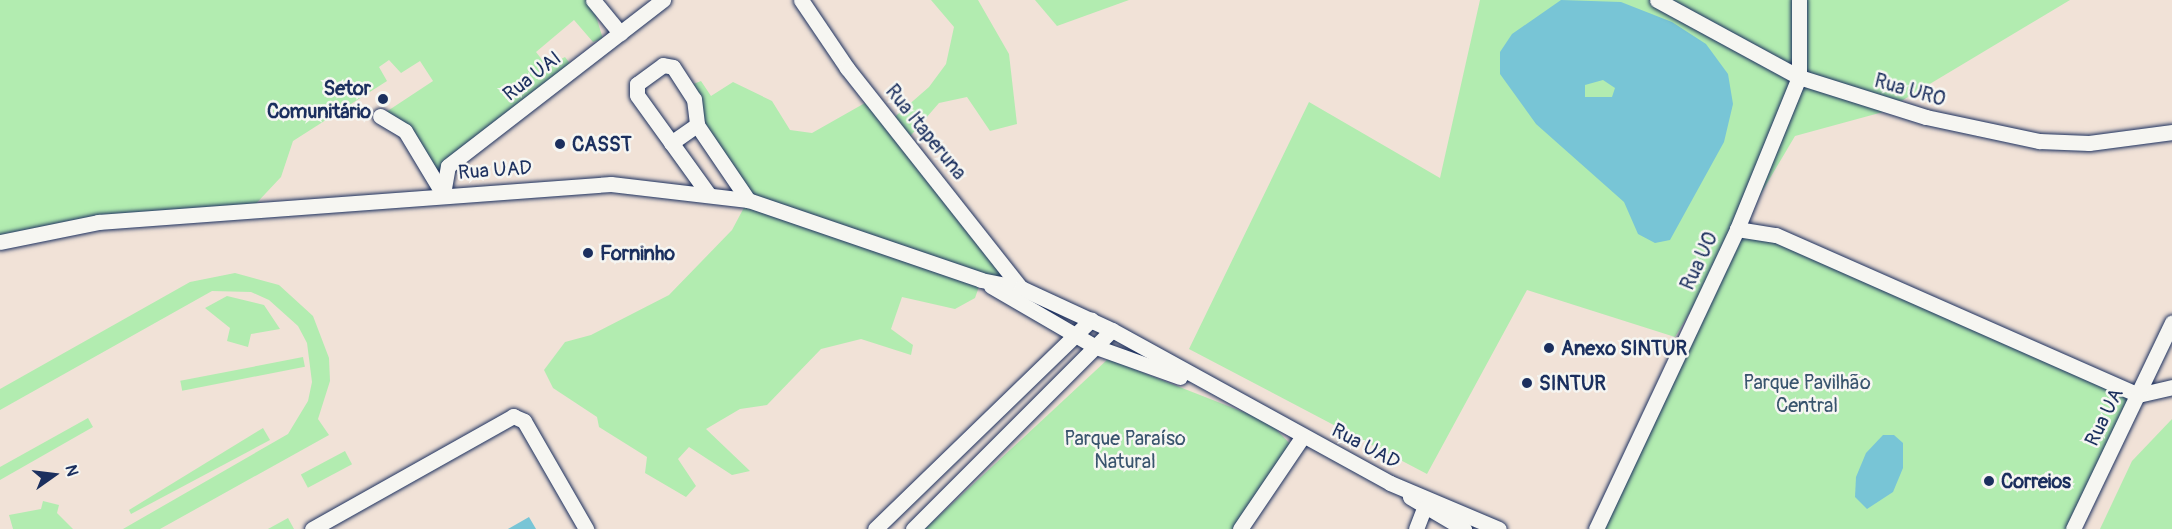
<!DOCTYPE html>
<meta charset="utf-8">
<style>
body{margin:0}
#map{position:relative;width:2172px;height:529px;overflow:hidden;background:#f6f6f2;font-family:Pangolin,sans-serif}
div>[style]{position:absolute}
.built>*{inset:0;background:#f1e2d7;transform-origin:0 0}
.green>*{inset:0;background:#b2ecb0;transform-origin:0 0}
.water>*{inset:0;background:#78c5d6}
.roads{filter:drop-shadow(0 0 2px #1b2f5e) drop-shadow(0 0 2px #1b2f5e)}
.minor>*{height:15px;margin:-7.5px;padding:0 7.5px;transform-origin:7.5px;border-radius:7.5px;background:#f6f6f2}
.dots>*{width:16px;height:16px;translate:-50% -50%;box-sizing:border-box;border:3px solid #f6f6f2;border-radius:50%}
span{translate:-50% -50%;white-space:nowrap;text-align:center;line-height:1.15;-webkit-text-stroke:5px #f6f6f2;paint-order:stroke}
.street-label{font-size:20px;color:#1b2f5e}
.poi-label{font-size:20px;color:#1b2f5e;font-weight:700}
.right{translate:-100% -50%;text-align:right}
.left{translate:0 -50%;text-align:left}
.park-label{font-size:20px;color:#39556e}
.north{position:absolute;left:24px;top:445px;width:60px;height:60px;-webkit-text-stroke:4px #f6f6f2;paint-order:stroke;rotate:76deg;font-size:16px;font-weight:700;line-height:24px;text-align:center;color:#1b2f5e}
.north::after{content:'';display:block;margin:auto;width:21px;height:27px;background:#1b2f5e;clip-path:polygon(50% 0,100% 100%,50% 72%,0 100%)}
</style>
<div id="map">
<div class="built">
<div style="left:0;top:0;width:2172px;height:529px"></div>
</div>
<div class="green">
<div style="clip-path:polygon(0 0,591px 0,603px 39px,593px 42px,574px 20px,536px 52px,547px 66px,565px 57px,575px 70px,448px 166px,443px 194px,405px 132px,380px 116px,433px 81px,420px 61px,401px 73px,389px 60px,379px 67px,387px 81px,293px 141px,281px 177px,249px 211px,98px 222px,0 242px)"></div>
<div style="clip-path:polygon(931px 0,978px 0,1009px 54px,1017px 124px,990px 131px,967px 97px,939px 103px,906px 141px,1021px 288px,981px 281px,975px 298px,955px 309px,902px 297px,891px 329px,913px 345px,911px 355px,861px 339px,821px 349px,767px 405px,740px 409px,706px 429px,750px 471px,732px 475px,689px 447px,678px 459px,696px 486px,686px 497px,645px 473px,647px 457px,599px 427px,597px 417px,553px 388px,544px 370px,565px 342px,591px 335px,669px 295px,732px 230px,748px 200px,697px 125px,686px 87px,701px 81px,711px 96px,733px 82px,772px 101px,790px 130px,812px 133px,872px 99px,890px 121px,929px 87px,946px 64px,954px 27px)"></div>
<div style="clip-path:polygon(1035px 0,1129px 0,1057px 26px)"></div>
<div style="clip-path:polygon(1480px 0,2070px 0,1883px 112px,1795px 136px,1740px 229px,1759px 231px,2138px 395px,2077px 529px,1596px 529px,1724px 255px,1675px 337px,1527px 290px,1427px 474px,1189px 349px,1309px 102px,1440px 178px)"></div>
<div style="clip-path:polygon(235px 273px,279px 285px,313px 316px,329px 358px,330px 381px,318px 419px,329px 435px,160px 529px,123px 529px,288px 434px,308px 401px,312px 382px,307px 343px,298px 326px,269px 300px,251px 292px,212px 291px,0 410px,0 389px,190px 282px)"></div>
<div style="clip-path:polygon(227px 296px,264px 305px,280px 329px,251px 334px,248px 347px,227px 341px,230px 328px,205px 308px)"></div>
<div style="left:303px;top:357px;width:10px;height:125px;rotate:79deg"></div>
<div style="clip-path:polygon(1108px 359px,1269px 422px,1294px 448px,1240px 529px,925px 529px)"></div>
<div style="clip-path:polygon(88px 418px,93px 427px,0 480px,0 467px)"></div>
<div style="clip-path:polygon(2172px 419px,2172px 529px,2100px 529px,2132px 461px)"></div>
<div style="clip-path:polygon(263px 428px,270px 440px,131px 514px,129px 510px)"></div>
<div style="left:345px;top:451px;width:15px;height:50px;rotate:62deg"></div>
<div style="clip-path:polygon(43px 501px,59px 505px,57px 513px,73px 529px,13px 529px,9px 515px,41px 509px)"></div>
<div style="clip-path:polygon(288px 518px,294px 529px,268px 529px)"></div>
</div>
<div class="water">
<div style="clip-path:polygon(evenodd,1561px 0,1621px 2px,1672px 22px,1706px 44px,1728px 74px,1733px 104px,1724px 142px,1670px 240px,1655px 243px,1638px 234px,1624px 202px,1536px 124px,1500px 74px,1500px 52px,1512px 34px,1561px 0,1603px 80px,1615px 88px,1612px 97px,1585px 97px,1585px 85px,1603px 80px)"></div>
<div style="clip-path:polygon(1883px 435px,1894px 435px,1903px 443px,1903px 468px,1893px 492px,1867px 509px,1855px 497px,1856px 477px,1866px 453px)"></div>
<div style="clip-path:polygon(529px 517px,536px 529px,508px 529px)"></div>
</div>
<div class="roads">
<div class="minor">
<div style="left:593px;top:0;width:43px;rotate:50.7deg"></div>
<div style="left:801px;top:0;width:82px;rotate:55.9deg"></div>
<div style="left:847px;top:68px;width:280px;rotate:51.7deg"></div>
<div style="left:1657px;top:0;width:162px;rotate:28.5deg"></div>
<div style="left:1799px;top:77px;width:133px;rotate:17.5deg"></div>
<div style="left:1926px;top:117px;width:116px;rotate:12deg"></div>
<div style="left:2039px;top:141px;width:50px;rotate:2.3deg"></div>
<div style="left:2089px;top:143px;width:84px;rotate:-7.5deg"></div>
<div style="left:380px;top:116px;width:29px;rotate:31deg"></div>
<div style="left:405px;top:131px;width:74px;rotate:58.9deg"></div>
<div style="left:671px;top:143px;width:32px;rotate:-35deg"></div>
<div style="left:443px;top:194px;width:28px;rotate:-80deg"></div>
<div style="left:448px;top:166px;width:272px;rotate:-37.7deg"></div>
<div style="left:709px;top:195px;width:123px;rotate:-125.8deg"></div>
<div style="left:637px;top:95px;width:11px;rotate:-90deg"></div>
<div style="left:637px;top:84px;width:32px;rotate:-36deg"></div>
<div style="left:663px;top:65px;width:10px;rotate:11deg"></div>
<div style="left:673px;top:67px;width:38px;rotate:57deg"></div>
<div style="left:694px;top:99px;width:26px;rotate:83deg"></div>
<div style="left:697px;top:125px;width:91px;rotate:55.8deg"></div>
<div style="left:1737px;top:229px;width:39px;rotate:9deg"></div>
<div style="left:1776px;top:235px;width:396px;rotate:23.8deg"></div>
<div style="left:2138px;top:395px;width:35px;rotate:-13deg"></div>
<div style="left:0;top:242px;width:100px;rotate:-11.5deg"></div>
<div style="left:98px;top:222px;width:514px;rotate:-4.24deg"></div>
<div style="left:611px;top:184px;width:138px;rotate:6.7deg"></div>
<div style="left:748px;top:200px;width:246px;rotate:18.9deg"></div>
<div style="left:981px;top:280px;width:41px;rotate:11.3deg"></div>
<div style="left:1021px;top:288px;width:100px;rotate:24.8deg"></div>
<div style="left:1112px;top:330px;width:317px;rotate:28.8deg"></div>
<div style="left:1390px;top:483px;width:118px;rotate:22.9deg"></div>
<div style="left:991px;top:286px;width:121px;rotate:30.2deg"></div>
<div style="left:1096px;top:347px;width:89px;rotate:19.7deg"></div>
<div style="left:1410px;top:497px;width:63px;rotate:30.7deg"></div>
<div style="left:312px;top:529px;width:231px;rotate:-29.3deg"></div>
<div style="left:513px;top:416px;width:12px;rotate:24deg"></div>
<div style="left:524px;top:421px;width:125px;rotate:60.1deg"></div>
<div style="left:875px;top:529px;width:301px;rotate:-44.1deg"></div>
<div style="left:913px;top:529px;width:281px;rotate:-45deg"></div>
<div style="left:1240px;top:529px;width:112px;rotate:-55.9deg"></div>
<div style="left:1416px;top:529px;width:22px;rotate:-69deg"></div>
<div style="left:1596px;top:529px;width:331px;rotate:-64.8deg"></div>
<div style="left:1737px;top:229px;width:164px;rotate:-67.8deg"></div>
<div style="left:1799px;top:77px;width:77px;rotate:-90deg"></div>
<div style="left:2073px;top:529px;width:229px;rotate:-64.4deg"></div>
</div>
</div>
<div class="dots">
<div style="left:383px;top:99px;background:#1b2f5e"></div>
<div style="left:560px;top:144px;background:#1b2f5e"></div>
<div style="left:588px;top:253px;background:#1b2f5e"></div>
<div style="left:1549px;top:348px;background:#1b2f5e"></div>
<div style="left:1527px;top:383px;background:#1b2f5e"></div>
<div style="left:1989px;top:481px;background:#1b2f5e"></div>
</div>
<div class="street-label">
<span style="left:532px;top:76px;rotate:-38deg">Rua UAI</span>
<span style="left:1910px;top:90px;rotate:16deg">Rua URO</span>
<span style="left:926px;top:132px;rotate:51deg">Rua Itaperuna</span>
<span style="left:495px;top:170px;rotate:-4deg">Rua UAD</span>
<span style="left:1699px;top:261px;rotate:-65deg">Rua UO</span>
<span style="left:2104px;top:417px;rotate:-64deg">Rua UA</span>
<span style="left:1366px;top:446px;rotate:28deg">Rua UAD</span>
</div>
<div class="poi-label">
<span class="right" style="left:371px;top:100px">Setor<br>Comunitário</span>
<span class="left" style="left:572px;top:144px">CASST</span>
<span class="left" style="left:600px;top:253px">Forninho</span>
<span class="left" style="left:1561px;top:348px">Anexo SINTUR</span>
<span class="left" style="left:1539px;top:383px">SINTUR</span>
<span class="left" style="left:2001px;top:481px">Correios</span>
</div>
<div class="park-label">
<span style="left:1807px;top:394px">Parque Pavilhão<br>Central</span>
<span style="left:1125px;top:450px">Parque Paraíso<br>Natural</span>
</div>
<div class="north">N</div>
</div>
